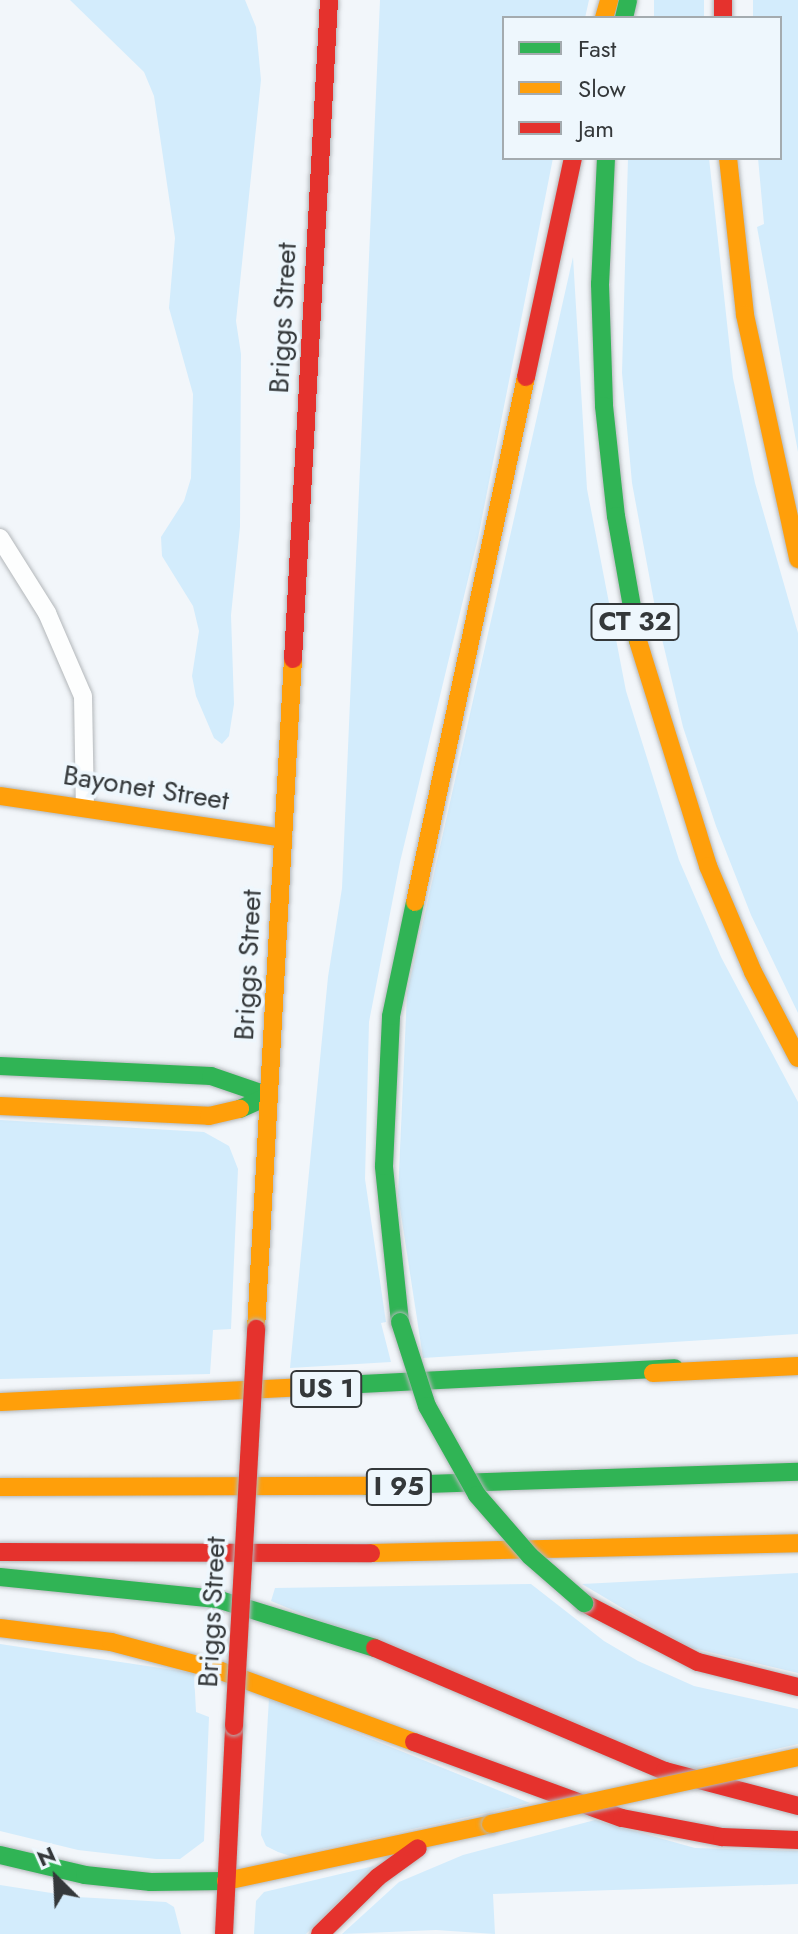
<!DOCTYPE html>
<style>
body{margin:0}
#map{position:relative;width:798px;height:1934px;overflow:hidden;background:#f2f6fa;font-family:Jost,sans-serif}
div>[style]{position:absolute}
.green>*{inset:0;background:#d3ecfc;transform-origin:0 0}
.roads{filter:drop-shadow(0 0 2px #b3b7ba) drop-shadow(0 0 2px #b3b7ba)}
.street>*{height:18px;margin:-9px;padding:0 9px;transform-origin:9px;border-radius:9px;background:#fdfefe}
.fast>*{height:18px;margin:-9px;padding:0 9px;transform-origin:9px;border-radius:9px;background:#30b455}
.slow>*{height:18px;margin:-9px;padding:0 9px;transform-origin:9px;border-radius:9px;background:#ff9f0a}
.jam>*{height:18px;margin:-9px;padding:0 9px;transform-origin:9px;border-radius:9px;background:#e5322d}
.bridges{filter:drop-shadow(0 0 2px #b3b7ba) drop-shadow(0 0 2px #b3b7ba)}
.fast-bridge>*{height:18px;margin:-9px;padding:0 9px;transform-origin:9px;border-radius:9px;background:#30b455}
.slow-bridge>*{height:18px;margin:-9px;padding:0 9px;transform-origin:9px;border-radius:9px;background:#ff9f0a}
.jam-bridge>*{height:18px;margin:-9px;padding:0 9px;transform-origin:9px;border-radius:9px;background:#e5322d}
span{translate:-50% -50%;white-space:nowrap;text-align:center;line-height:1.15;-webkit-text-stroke:7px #eef7fd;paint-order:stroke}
.shield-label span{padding:2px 6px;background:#eef7fd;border:2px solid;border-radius:6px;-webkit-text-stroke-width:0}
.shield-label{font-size:26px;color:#34383a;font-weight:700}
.street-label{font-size:28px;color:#34383a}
.legend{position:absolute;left:502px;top:16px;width:280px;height:144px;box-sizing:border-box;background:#eef7fd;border:2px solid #a4abaf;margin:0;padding:10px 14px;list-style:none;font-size:24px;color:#34383a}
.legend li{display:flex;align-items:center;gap:16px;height:40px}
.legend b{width:40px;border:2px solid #a4abaf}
.north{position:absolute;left:16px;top:1838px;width:80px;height:80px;-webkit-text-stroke:6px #eef7fd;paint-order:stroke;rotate:336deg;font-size:22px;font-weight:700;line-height:32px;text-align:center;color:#34383a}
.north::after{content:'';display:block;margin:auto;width:28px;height:36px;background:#34383a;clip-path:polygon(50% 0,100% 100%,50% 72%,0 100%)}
</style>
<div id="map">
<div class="green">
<div style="clip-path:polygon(70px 0,245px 0,256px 27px,261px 80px,236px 321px,241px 354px,240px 527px,231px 615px,234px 704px,229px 736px,222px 744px,214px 738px,196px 696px,192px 676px,199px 631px,193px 606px,162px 556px,161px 537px,184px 501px,191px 478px,193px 394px,169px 308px,175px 238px,154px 96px,144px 72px)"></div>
<div style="clip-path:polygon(380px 0,589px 0,585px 18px,504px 18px,504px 158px,553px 158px,478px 538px,400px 862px,369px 1022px,365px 1179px,386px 1322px,381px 1323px,391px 1362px,290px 1368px,328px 977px,342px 888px)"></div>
<div style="left:654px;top:0;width:50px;height:18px"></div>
<div style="clip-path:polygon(753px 0,798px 0,798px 452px,757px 227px,764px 224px,758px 158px,780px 158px,780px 18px,753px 18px)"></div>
<div style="clip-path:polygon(628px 158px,709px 158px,733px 378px,755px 483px,798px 633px,798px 1013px,751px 915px,716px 826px,683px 727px,657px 618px,632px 483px,622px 373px)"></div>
<div style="clip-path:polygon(573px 257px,587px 489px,626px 691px,679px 860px,721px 957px,798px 1102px,798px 1334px,423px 1358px,398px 1195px,407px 993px)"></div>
<div style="clip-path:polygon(0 1120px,204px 1132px,229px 1146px,238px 1169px,231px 1329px,213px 1330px,210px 1374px,0 1379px)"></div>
<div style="clip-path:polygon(798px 1573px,798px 1673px,688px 1647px,582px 1584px)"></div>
<div style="clip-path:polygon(531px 1584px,604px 1641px,638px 1661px,694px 1686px,798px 1709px,798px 1744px,683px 1770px,271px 1601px,275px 1588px)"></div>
<div style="clip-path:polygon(0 1644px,194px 1673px,196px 1712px,209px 1717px,204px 1841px,180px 1859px,156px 1859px,78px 1850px,0 1831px)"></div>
<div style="clip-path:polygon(269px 1698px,530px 1803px,290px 1856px,278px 1852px,266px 1846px,261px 1835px)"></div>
<div style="clip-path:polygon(595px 1820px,695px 1848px,798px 1851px,798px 1884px,493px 1894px,495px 1934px,436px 1930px,342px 1934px,399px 1882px,463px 1855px)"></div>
<div style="clip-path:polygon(374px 1866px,306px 1934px,254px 1934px,256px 1901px,264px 1892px)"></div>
<div style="clip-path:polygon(0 1885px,77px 1897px,166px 1902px,174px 1907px,181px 1934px,0 1934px)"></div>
</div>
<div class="roads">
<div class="street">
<div style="left:0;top:538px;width:89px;rotate:57.9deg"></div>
<div style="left:47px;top:613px;width:90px;rotate:66.6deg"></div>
<div style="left:83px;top:696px;width:110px;rotate:89deg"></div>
</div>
<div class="fast">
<div style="left:624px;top:18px;width:18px;rotate:-77deg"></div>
<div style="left:606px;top:158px;width:126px;rotate:92.7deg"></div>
<div style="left:600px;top:284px;width:122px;rotate:88.1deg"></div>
<div style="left:604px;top:406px;width:111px;rotate:83.8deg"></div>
<div style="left:616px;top:516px;width:127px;rotate:80deg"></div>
<div style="left:0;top:1066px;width:211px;rotate:2.7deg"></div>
<div style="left:211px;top:1076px;width:61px;rotate:19deg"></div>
<div style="left:269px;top:1096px;width:32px;rotate:156deg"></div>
<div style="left:400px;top:1322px;width:157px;rotate:-95.9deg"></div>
<div style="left:384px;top:1166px;width:150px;rotate:-87.3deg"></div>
<div style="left:391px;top:1016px;width:116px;rotate:-78.1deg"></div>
<div style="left:302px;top:1387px;width:373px;rotate:-2.9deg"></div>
<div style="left:366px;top:1486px;width:432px;rotate:-1.9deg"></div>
<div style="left:0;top:1577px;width:218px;rotate:5.8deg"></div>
<div style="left:217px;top:1599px;width:165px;rotate:17.2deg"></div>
<div style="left:0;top:1855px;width:87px;rotate:13.2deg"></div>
<div style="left:85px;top:1875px;width:66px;rotate:6.1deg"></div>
<div style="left:151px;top:1882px;width:75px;rotate:-0.8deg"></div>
</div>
<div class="slow">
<div style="left:604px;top:18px;width:19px;rotate:-74deg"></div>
<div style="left:728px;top:158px;width:158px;rotate:83.8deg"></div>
<div style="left:745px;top:315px;width:250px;rotate:77.7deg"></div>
<div style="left:638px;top:641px;width:236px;rotate:72.7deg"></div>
<div style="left:708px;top:866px;width:115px;rotate:67deg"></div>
<div style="left:753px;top:972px;width:97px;rotate:62.4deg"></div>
<div style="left:0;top:796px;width:286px;rotate:8.4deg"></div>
<div style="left:415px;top:902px;width:537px;rotate:-78.06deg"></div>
<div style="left:0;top:1106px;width:209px;rotate:2.7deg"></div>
<div style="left:209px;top:1116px;width:32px;rotate:-13deg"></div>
<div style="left:256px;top:1329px;width:671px;rotate:-86.84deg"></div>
<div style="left:653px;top:1373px;width:145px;rotate:-2.8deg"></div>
<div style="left:0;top:1402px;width:302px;rotate:-2.8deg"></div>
<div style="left:0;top:1487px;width:366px;rotate:-0.2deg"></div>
<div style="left:371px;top:1553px;width:427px;rotate:-1.3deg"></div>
<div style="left:0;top:1628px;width:112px;rotate:7.2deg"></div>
<div style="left:111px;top:1642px;width:114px;rotate:14.8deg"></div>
<div style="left:221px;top:1671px;width:206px;rotate:20.2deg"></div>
<div style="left:226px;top:1881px;width:271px;rotate:-12.1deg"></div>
</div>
<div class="jam">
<div style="left:723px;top:0;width:18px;rotate:90deg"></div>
<div style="left:526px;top:377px;width:224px;rotate:-77.9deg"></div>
<div style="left:293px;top:659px;width:660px;rotate:-86.87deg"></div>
<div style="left:0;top:1552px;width:371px;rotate:0.2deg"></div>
<div style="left:584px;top:1603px;width:128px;rotate:27.4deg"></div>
<div style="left:698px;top:1662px;width:103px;rotate:14deg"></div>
<div style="left:375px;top:1648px;width:315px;rotate:23deg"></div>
<div style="left:665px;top:1771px;width:138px;rotate:14.7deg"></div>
<div style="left:414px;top:1742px;width:221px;rotate:20.1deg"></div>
<div style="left:622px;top:1818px;width:102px;rotate:10.8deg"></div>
<div style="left:722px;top:1837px;width:76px;rotate:2.3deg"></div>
<div style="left:224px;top:1934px;width:208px;rotate:-87.2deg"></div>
<div style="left:320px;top:1934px;width:81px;rotate:-44.5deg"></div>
<div style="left:378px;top:1877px;width:49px;rotate:-35.9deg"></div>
</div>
</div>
<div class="bridges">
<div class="fast-bridge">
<div style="left:400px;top:1322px;width:88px;rotate:72.2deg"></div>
<div style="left:427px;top:1406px;width:102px;rotate:60.7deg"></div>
<div style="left:477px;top:1495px;width:81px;rotate:49deg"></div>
<div style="left:530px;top:1556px;width:72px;rotate:41deg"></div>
</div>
<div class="slow-bridge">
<div style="left:491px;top:1824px;width:314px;rotate:-12.3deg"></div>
</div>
<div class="jam-bridge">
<div style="left:234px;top:1726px;width:398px;rotate:-86.8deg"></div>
</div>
</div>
<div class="shield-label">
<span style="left:635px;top:622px">CT 32</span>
<span style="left:326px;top:1389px">US 1</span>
<span style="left:399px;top:1487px">I 95</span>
</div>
<div class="street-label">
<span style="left:283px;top:318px;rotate:-87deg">Briggs Street</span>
<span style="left:146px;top:788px;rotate:9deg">Bayonet Street</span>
<span style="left:248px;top:965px;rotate:-87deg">Briggs Street</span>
<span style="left:212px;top:1612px;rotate:-87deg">Briggs Street</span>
</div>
<ul class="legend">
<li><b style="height:10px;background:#30b455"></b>Fast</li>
<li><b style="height:10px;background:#ff9f0a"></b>Slow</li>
<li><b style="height:10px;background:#e5322d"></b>Jam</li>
</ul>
<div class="north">N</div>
</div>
